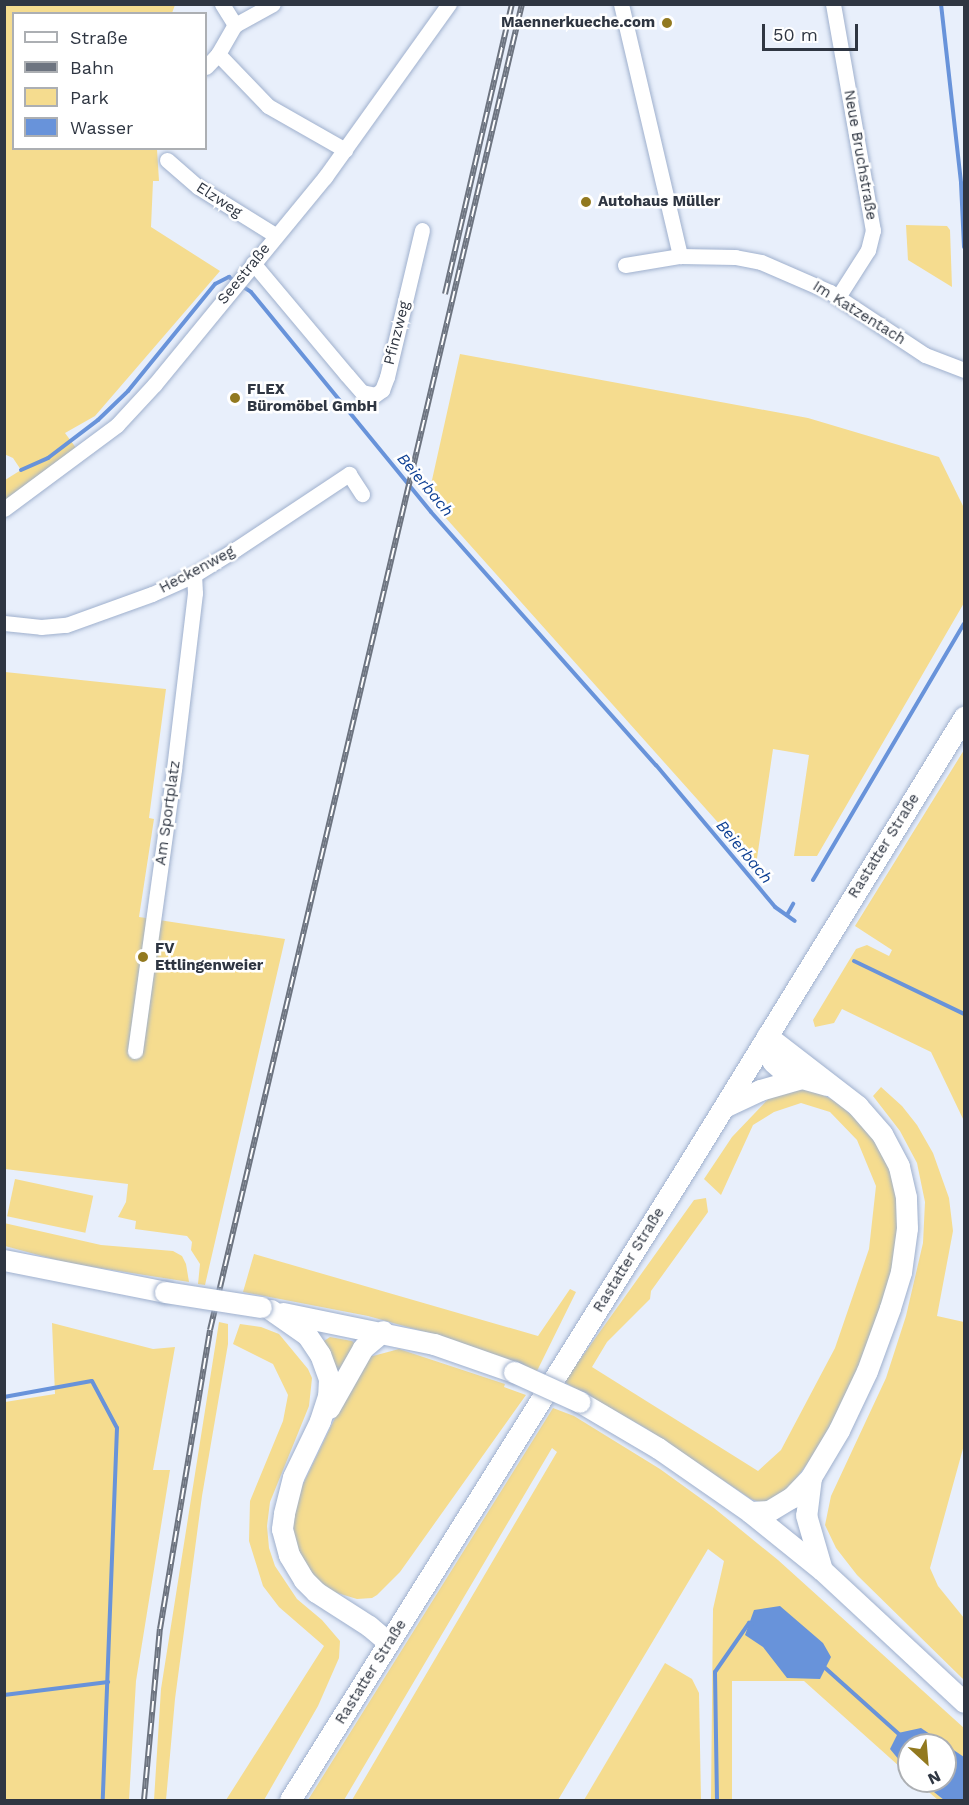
<!DOCTYPE html>
<meta charset="utf-8">
<style>
body{margin:0}
#map{position:relative;width:969px;height:1805px;overflow:hidden;background:#e8effb;font-family:"Work Sans",sans-serif}
div>[style]{position:absolute}
.green>*{inset:0;background:#f5dc8f;transform-origin:0 0}
.water>*{inset:0;background:#6893da}
.stream>*{height:4px;margin:-2px;padding:0 2px;transform-origin:2px;border-radius:2px;background:#6893da}
.roads{filter:drop-shadow(0 0 2px #9fb0cd) drop-shadow(0 0 2px #9fb0cd)}
.street>*{height:15px;margin:-7.5px;padding:0 7.5px;transform-origin:7.5px;border-radius:7.5px;background:#fff}
.secondary>*{height:21px;margin:-10.5px;padding:0 10.5px;transform-origin:10.5px;border-radius:10.5px;background:#fff}
.rail>*{height:6px;margin-top:-3px;transform-origin:0;background:repeating-linear-gradient(90deg,#fff 0 11px,#6d7480 0 22px);box-sizing:border-box;border-block:2px solid #6d7480}
.bridges{filter:drop-shadow(0 0 2px #9fb0cd) drop-shadow(0 0 2px #9fb0cd)}
.secondary-bridge>*{height:21px;margin:-10.5px;padding:0 10.5px;transform-origin:10.5px;border-radius:10.5px;background:#fff}
.dots>*{width:16px;height:16px;translate:-50% -50%;box-sizing:border-box;border:3px solid #fff;border-radius:50%}
span{translate:-50% -50%;white-space:nowrap;text-align:center;line-height:1.15;-webkit-text-stroke:5px #fff;paint-order:stroke}
.poi-label{font-size:15px;color:#2f3642;font-weight:700}
.right{translate:-100% -50%;text-align:right}
.left{translate:0 -50%;text-align:left}
.street-label{font-size:15px;color:#2f3642}
.water-label{font-size:16px;color:#0d3f93;font-style:italic}
.frame{position:absolute;inset:0;border:6px solid #2f3642;pointer-events:none}
.legend{position:absolute;left:12px;top:12px;width:195px;height:138px;box-sizing:border-box;background:#fff;border:2px solid #acafb3;margin:0;padding:8px 10px;list-style:none;font-size:18px;color:#2f3642}
.legend li{display:flex;align-items:center;gap:12px;height:30px}
.legend b{width:30px;border:2px solid #acafb3}
.north{position:absolute;left:897px;top:1733px;width:60px;height:60px;box-sizing:border-box;background:#fff;border:2px solid #acafb3;border-radius:50%;rotate:154deg;font-size:16px;font-weight:700;line-height:24px;text-align:center;color:#2f3642}
.north::after{content:'';display:block;margin:auto;width:21px;height:27px;background:#92791f;clip-path:polygon(50% 0,100% 100%,50% 72%,0 100%)}
.scale{position:absolute;left:762px;top:24px;width:96px;height:27px;box-sizing:border-box;border:3px solid #2f3642;border-top:0;padding-left:8px;font-size:18px;line-height:21px;white-space:nowrap;color:#2f3642;-webkit-text-stroke:4px #fff;paint-order:stroke}
</style>
<div id="map">
<div class="green">
<div style="clip-path:polygon(5px 5px,175px 5px,172px 13px,14px 14px,14px 148px,157px 149px,159px 181px,153px 181px,151px 227px,220px 271px,95px 416px,65px 433px,79px 452px,5px 504px,5px 480px,21px 470px,13px 458px,4px 454px)"></div>
<div style="clip-path:polygon(906px 225px,947px 226px,950px 230px,952px 287px,908px 260px)"></div>
<div style="clip-path:polygon(460px 354px,808px 418px,939px 457px,964px 508px,964px 603px,817px 856px,794px 856px,809px 755px,773px 749px,756px 865px,428px 498px)"></div>
<div style="clip-path:polygon(5px 672px,166px 689px,149px 818px,154px 819px,139px 917px,285px 939px,205px 1285px,198px 1284px,200px 1264px,191px 1250px,192px 1242px,187px 1236px,135px 1229px,136px 1221px,118px 1217px,126px 1202px,128px 1184px,5px 1169px)"></div>
<div style="clip-path:polygon(964px 750px,964px 1121px,931px 1052px,842px 1009px,834px 1023px,815px 1027px,813px 1020px,856px 949px,867px 945px,889px 956px,892px 950px,855px 926px)"></div>
<div style="clip-path:polygon(807px 1087px,837px 1102px,868px 1130px,892px 1171px,899px 1219px,895px 1262px,867px 1352px,842px 1404px,813px 1456px,780px 1500px,765px 1504px,751px 1499px,647px 1429px,564px 1382px,694px 1200px,706px 1198px,708px 1212px,651px 1291px,650px 1299px,607px 1342px,592px 1367px,758px 1471px,781px 1450px,835px 1348px,869px 1249px,876px 1186px,857px 1140px,830px 1112px,801px 1103px,774px 1112px,753px 1125px,721px 1195px,704px 1179px,732px 1137px,775px 1092px)"></div>
<div style="clip-path:polygon(881px 1087px,902px 1106px,917px 1125px,933px 1153px,949px 1198px,953px 1231px,937px 1316px,964px 1322px,964px 1445px,930px 1568px,938px 1586px,964px 1618px,964px 1680px,857px 1575px,836px 1548px,825px 1525px,831px 1496px,886px 1378px,906px 1316px,923px 1243px,925px 1202px,917px 1163px,900px 1131px,873px 1096px)"></div>
<div style="left:15px;top:1179px;width:80px;height:38px;rotate:12deg"></div>
<div style="clip-path:polygon(4px 1223px,101px 1245px,173px 1251px,182px 1256px,186px 1264px,189px 1282px,68px 1263px,5px 1246px)"></div>
<div style="clip-path:polygon(254px 1254px,538px 1336px,570px 1289px,576px 1292px,537px 1371px,447px 1338px,368px 1316px,243px 1292px)"></div>
<div style="clip-path:polygon(219px 1322px,228px 1324px,228px 1344px,202px 1496px,175px 1699px,166px 1800px,154px 1800px,161px 1689px)"></div>
<div style="clip-path:polygon(52px 1323px,153px 1349px,175px 1347px,153px 1470px,170px 1470px,136px 1681px,129px 1800px,5px 1800px,5px 1402px,55px 1394px)"></div>
<div style="clip-path:polygon(240px 1324px,261px 1327px,279px 1334px,308px 1369px,312px 1378px,309px 1406px,270px 1502px,267px 1526px,269px 1548px,275px 1566px,297px 1599px,322px 1620px,340px 1641px,339px 1658px,318px 1706px,264px 1800px,226px 1800px,324px 1646px,279px 1607px,263px 1586px,249px 1541px,250px 1501px,283px 1421px,288px 1395px,273px 1364px,233px 1344px)"></div>
<div style="clip-path:polygon(330px 1337px,352px 1341px,359px 1347px,337px 1391px,321px 1343px)"></div>
<div style="clip-path:polygon(399px 1349px,505px 1384px,504px 1387px,526px 1395px,400px 1572px,377px 1595px,372px 1598px,357px 1599px,334px 1592px,309px 1574px,291px 1535px,294px 1503px,366px 1354px,373px 1356px)"></div>
<div style="clip-path:polygon(553px 1408px,574px 1416px,660px 1469px,714px 1508px,778px 1560px,964px 1728px,964px 1800px,938px 1800px,916px 1781px,945px 1781px,945px 1745px,909px 1745px,909px 1775px,804px 1681px,732px 1681px,732px 1800px,711px 1800px,713px 1609px,724px 1561px,708px 1549px,558px 1800px,352px 1800px,557px 1452px,552px 1448px,344px 1800px,308px 1800px)"></div>
<div style="clip-path:polygon(665px 1663px,692px 1679px,699px 1693px,701px 1800px,584px 1800px)"></div>
</div>
<div class="water">
<div style="clip-path:polygon(780px 1606px,823px 1643px,831px 1657px,820px 1679px,787px 1678px,763px 1647px,745px 1635px,754px 1610px)"></div>
<div style="clip-path:polygon(921px 1728px,964px 1757px,964px 1800px,944px 1800px,920px 1781px,945px 1781px,945px 1745px,909px 1745px,909px 1772px,890px 1749px,898px 1733px)"></div>
</div>
<div class="stream">
<div style="left:941px;top:4px;width:180px;rotate:83.6deg"></div>
<div style="left:961px;top:183px;width:64px;rotate:87.3deg"></div>
<div style="left:240px;top:285px;width:13px;rotate:32deg"></div>
<div style="left:251px;top:292px;width:284px;rotate:50.7deg"></div>
<div style="left:431px;top:512px;width:339px;rotate:48.4deg"></div>
<div style="left:656px;top:765px;width:185px;rotate:50deg"></div>
<div style="left:775px;top:907px;width:24px;rotate:35deg"></div>
<div style="left:21px;top:470px;width:30px;rotate:-24deg"></div>
<div style="left:48px;top:458px;width:63px;rotate:-37.2deg"></div>
<div style="left:98px;top:420px;width:42px;rotate:-44deg"></div>
<div style="left:128px;top:391px;width:138px;rotate:-50.9deg"></div>
<div style="left:215px;top:284px;width:16px;rotate:-27deg"></div>
<div style="left:229px;top:277px;width:6px;rotate:39deg"></div>
<div style="left:813px;top:880px;width:297px;rotate:-59.5deg"></div>
<div style="left:787px;top:915px;width:13px;rotate:-61deg"></div>
<div style="left:854px;top:961px;width:122px;rotate:25.7deg"></div>
<div style="left:4px;top:1397px;width:89px;rotate:-10.3deg"></div>
<div style="left:92px;top:1381px;width:53px;rotate:62deg"></div>
<div style="left:117px;top:1428px;width:372px;rotate:92.2deg"></div>
<div style="left:823px;top:1666px;width:103px;rotate:41.9deg"></div>
<div style="left:4px;top:1695px;width:105px;rotate:-7.1deg"></div>
<div style="left:717px;top:1800px;width:128px;rotate:-90.9deg"></div>
<div style="left:715px;top:1672px;width:60px;rotate:-55.2deg"></div>
<div style="left:749px;top:1623px;width:3px;rotate:18deg"></div>
</div>
<div class="roads">
<div class="street">
<div style="left:222px;top:4px;width:25px;rotate:58deg"></div>
<div style="left:621px;top:4px;width:259px;rotate:76.8deg"></div>
<div style="left:833px;top:4px;width:230px;rotate:80deg"></div>
<div style="left:873px;top:230px;width:21px;rotate:104deg"></div>
<div style="left:868px;top:250px;width:56px;rotate:122.6deg"></div>
<div style="left:218px;top:54px;width:72px;rotate:46.1deg"></div>
<div style="left:268px;top:106px;width:89px;rotate:29.7deg"></div>
<div style="left:206px;top:67px;width:18px;rotate:-47deg"></div>
<div style="left:218px;top:54px;width:34px;rotate:-60deg"></div>
<div style="left:235px;top:25px;width:43px;rotate:-28.9deg"></div>
<div style="left:167px;top:160px;width:41px;rotate:41.1deg"></div>
<div style="left:198px;top:187px;width:91px;rotate:31.9deg"></div>
<div style="left:253px;top:263px;width:146px;rotate:50deg"></div>
<div style="left:347px;top:375px;width:23px;rotate:49deg"></div>
<div style="left:362px;top:392px;width:13px;rotate:13deg"></div>
<div style="left:375px;top:395px;width:9px;rotate:-36deg"></div>
<div style="left:382px;top:390px;width:14px;rotate:-69deg"></div>
<div style="left:387px;top:377px;width:151px;rotate:-76.6deg"></div>
<div style="left:625px;top:265px;width:56px;rotate:-9.3deg"></div>
<div style="left:680px;top:256px;width:55px;rotate:1deg"></div>
<div style="left:735px;top:257px;width:26px;rotate:11deg"></div>
<div style="left:761px;top:262px;width:75px;rotate:23.5deg"></div>
<div style="left:830px;top:292px;width:114px;rotate:33.6deg"></div>
<div style="left:925px;top:355px;width:42px;rotate:21deg"></div>
<div style="left:4px;top:509px;width:141px;rotate:-36.6deg"></div>
<div style="left:117px;top:425px;width:56px;rotate:-47.2deg"></div>
<div style="left:155px;top:384px;width:268px;rotate:-50.6deg"></div>
<div style="left:325px;top:177px;width:213px;rotate:-54.4deg"></div>
<div style="left:4px;top:623px;width:37px;rotate:6deg"></div>
<div style="left:41px;top:627px;width:25px;rotate:-5deg"></div>
<div style="left:66px;top:625px;width:91px;rotate:-19.8deg"></div>
<div style="left:152px;top:594px;width:46px;rotate:-24.3deg"></div>
<div style="left:194px;top:575px;width:49px;rotate:-31.8deg"></div>
<div style="left:236px;top:549px;width:136px;rotate:-33.6deg"></div>
<div style="left:349px;top:474px;width:24px;rotate:57deg"></div>
<div style="left:135px;top:1051px;width:285px;rotate:-82.1deg"></div>
<div style="left:174px;top:769px;width:177px;rotate:-83.2deg"></div>
<div style="left:195px;top:593px;width:18px;rotate:-93deg"></div>
</div>
<div class="secondary">
<div style="left:762px;top:1045px;width:20px;rotate:57deg"></div>
<div style="left:773px;top:1062px;width:18px;rotate:41deg"></div>
<div style="left:787px;top:1074px;width:41px;rotate:15.4deg"></div>
<div style="left:724px;top:1107px;width:40px;rotate:-25deg"></div>
<div style="left:760px;top:1090px;width:40px;rotate:-16deg"></div>
<div style="left:4px;top:1260px;width:164px;rotate:11.2deg"></div>
<div style="left:271px;top:1310px;width:44px;rotate:34.8deg"></div>
<div style="left:307px;top:1335px;width:23px;rotate:56deg"></div>
<div style="left:320px;top:1354px;width:27px;rotate:70deg"></div>
<div style="left:329px;top:1379px;width:17px;rotate:93deg"></div>
<div style="left:328px;top:1396px;width:26px;rotate:108deg"></div>
<div style="left:320px;top:1421px;width:62px;rotate:115.7deg"></div>
<div style="left:293px;top:1477px;width:38px;rotate:104deg"></div>
<div style="left:284px;top:1514px;width:15px;rotate:98deg"></div>
<div style="left:282px;top:1529px;width:27px;rotate:75deg"></div>
<div style="left:289px;top:1555px;width:29px;rotate:59deg"></div>
<div style="left:304px;top:1580px;width:17px;rotate:45deg"></div>
<div style="left:316px;top:1592px;width:63px;rotate:32.7deg"></div>
<div style="left:369px;top:1626px;width:26px;rotate:40deg"></div>
<div style="left:283px;top:1313px;width:154px;rotate:11.6deg"></div>
<div style="left:434px;top:1344px;width:85px;rotate:19.3deg"></div>
<div style="left:580px;top:1402px;width:91px;rotate:30.5deg"></div>
<div style="left:658px;top:1448px;width:112px;rotate:34.8deg"></div>
<div style="left:750px;top:1512px;width:92px;rotate:38.9deg"></div>
<div style="left:822px;top:1570px;width:194px;rotate:42.9deg"></div>
<div style="left:329px;top:1408px;width:69px;rotate:-60.5deg"></div>
<div style="left:363px;top:1348px;width:26px;rotate:-40deg"></div>
<div style="left:811px;top:1477px;width:38px;rotate:97deg"></div>
<div style="left:806px;top:1515px;width:57px;rotate:73.8deg"></div>
<div style="left:750px;top:1512px;width:19px;rotate:-3deg"></div>
<div style="left:769px;top:1511px;width:26px;rotate:-31deg"></div>
<div style="left:791px;top:1498px;width:29px;rotate:-46deg"></div>
<div style="left:811px;top:1477px;width:55px;rotate:-59.2deg"></div>
<div style="left:839px;top:1430px;width:65px;rotate:-64.6deg"></div>
<div style="left:867px;top:1371px;width:67px;rotate:-69.9deg"></div>
<div style="left:890px;top:1308px;width:38px;rotate:-73deg"></div>
<div style="left:901px;top:1272px;width:44px;rotate:-82.2deg"></div>
<div style="left:907px;top:1228px;width:31px;rotate:-92deg"></div>
<div style="left:906px;top:1197px;width:32px;rotate:-103deg"></div>
<div style="left:899px;top:1166px;width:36px;rotate:-118deg"></div>
<div style="left:882px;top:1134px;width:37px;rotate:-131deg"></div>
<div style="left:858px;top:1106px;width:115px;rotate:-142.4deg"></div>
<div style="left:290px;top:1800px;width:740px;rotate:-57.92deg"></div>
<div style="left:683px;top:1173px;width:536px;rotate:-58.36deg"></div>
</div>
</div>
<div class="rail">
<div style="left:445px;top:294px;width:298px;rotate:-77deg"></div>
<div style="left:144px;top:1800px;width:172px;rotate:-84.7deg"></div>
<div style="left:160px;top:1629px;width:303px;rotate:-80.5deg"></div>
<div style="left:210px;top:1330px;width:1362px;rotate:-76.76deg"></div>
</div>
<div class="bridges">
<div class="secondary-bridge">
<div style="left:165px;top:1292px;width:97px;rotate:8.9deg"></div>
<div style="left:514px;top:1372px;width:72px;rotate:24.4deg"></div>
</div>
</div>
<div class="dots">
<div style="left:667px;top:23px;background:#92791f"></div>
<div style="left:586px;top:202px;background:#92791f"></div>
<div style="left:235px;top:398px;background:#92791f"></div>
<div style="left:143px;top:957px;background:#92791f"></div>
</div>
<div class="poi-label">
<span class="right" style="left:655px;top:23px">Maennerkueche.com</span>
<span class="left" style="left:598px;top:202px">Autohaus Müller</span>
<span class="left" style="left:247px;top:398px">FLEX<br>Büromöbel GmbH</span>
<span class="left" style="left:155px;top:957px">FV<br>Ettlingenweier</span>
</div>
<div class="street-label">
<span style="left:860px;top:155px;rotate:80deg">Neue Bruchstraße</span>
<span style="left:219px;top:200px;rotate:33deg">Elzweg</span>
<span style="left:244px;top:274px;rotate:-51deg">Seestraße</span>
<span style="left:859px;top:313px;rotate:32deg">Im Katzentach</span>
<span style="left:397px;top:333px;rotate:-76deg">Pfinzweg</span>
<span style="left:197px;top:570px;rotate:-28deg">Heckenweg</span>
<span style="left:168px;top:813px;rotate:-82deg">Am Sportplatz</span>
<span style="left:884px;top:846px;rotate:-58deg">Rastatter Straße</span>
<span style="left:629px;top:1260px;rotate:-58deg">Rastatter Straße</span>
<span style="left:371px;top:1672px;rotate:-58deg">Rastatter Straße</span>
</div>
<div class="water-label">
<span style="left:425px;top:485px;rotate:50deg">Beierbach</span>
<span style="left:744px;top:852px;rotate:50deg">Beierbach</span>
</div>
<div class="frame"></div>
<ul class="legend">
<li><b style="height:8px;background:#fff"></b>Straße</li>
<li><b style="height:8px;background:#6d7480"></b>Bahn</li>
<li><b style="height:16px;background:#f5dc8f"></b>Park</li>
<li><b style="height:16px;background:#6893da"></b>Wasser</li>
</ul>
<div class="north">N</div>
<div class="scale">50 m</div>
</div>
